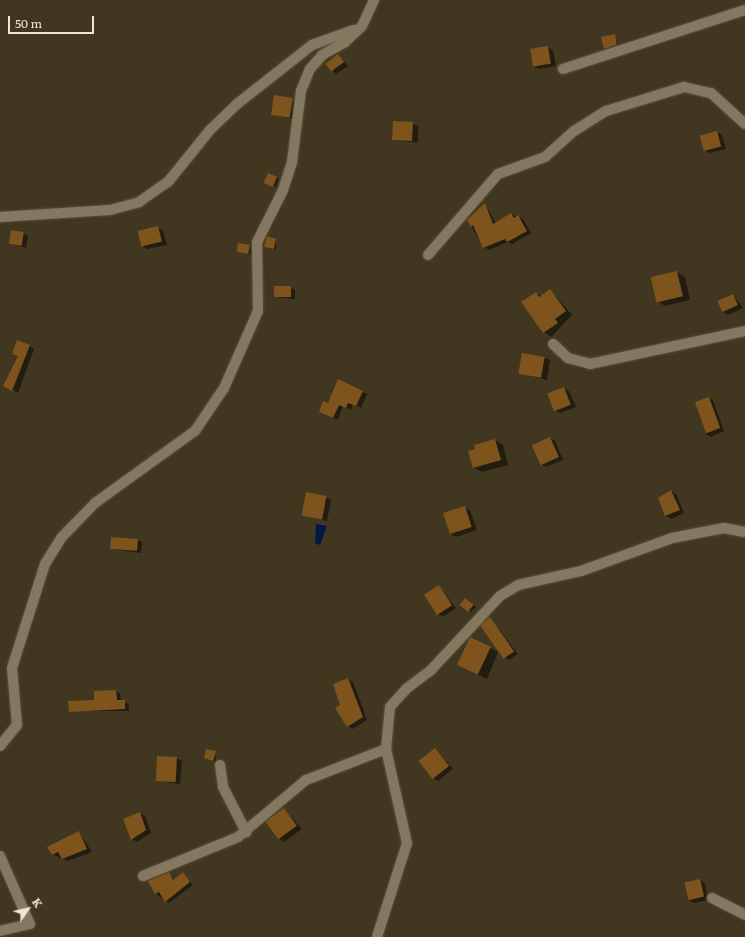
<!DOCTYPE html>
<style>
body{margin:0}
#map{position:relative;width:745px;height:937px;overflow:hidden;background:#413721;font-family:Literata,serif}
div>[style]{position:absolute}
.water>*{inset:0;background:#011946}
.shadow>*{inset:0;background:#0007;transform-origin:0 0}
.building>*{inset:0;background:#7e531c;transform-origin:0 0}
.roads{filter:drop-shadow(0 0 1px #5b533f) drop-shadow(0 0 1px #5b533f)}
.minor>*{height:10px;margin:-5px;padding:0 5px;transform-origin:5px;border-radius:5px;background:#847860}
span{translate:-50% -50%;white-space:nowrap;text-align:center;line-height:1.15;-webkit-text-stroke:4px #413721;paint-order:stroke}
.north{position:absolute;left:8px;top:889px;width:40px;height:40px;-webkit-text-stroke:3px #413721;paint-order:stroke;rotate:56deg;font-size:11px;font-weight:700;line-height:16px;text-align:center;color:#eee8db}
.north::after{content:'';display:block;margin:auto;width:14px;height:18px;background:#eee8db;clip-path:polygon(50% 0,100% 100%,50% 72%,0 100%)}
.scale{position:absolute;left:8px;top:16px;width:86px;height:18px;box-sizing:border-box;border:2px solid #eee8db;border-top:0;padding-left:5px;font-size:12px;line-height:14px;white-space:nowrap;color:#eee8db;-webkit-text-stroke:3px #413721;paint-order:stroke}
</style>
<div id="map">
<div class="water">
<div style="clip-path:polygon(316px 524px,327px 526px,320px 545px,315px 543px)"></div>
</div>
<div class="shadow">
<div style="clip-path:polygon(614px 35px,619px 46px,605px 48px)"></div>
<div style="clip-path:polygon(548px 48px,553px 50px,556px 66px,539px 69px,534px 66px)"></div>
<div style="clip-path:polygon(338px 55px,348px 66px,336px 74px,326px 63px)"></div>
<div style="left:275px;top:96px;width:24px;height:18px;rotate:15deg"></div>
<div style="clip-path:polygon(412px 123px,418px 126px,418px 143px,394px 140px)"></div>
<div style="clip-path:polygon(717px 132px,722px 135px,726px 149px,709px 153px,704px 150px)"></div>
<div style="clip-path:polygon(268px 174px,279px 179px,276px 187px,267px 183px)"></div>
<div style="clip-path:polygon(485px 204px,496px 223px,511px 214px,523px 219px,531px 233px,512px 244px,508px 242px,489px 250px,484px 247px,471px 226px)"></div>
<div style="clip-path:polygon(158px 228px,163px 231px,167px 245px,147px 249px,142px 246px)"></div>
<div style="clip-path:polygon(23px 233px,28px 236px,26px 248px,10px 243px)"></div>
<div style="clip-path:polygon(276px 240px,276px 250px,265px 246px)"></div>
<div style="clip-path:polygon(250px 246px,251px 254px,238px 251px)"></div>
<div style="clip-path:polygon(677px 272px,685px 277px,690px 300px,665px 306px,657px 301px)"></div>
<div style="clip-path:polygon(290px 287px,295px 290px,295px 299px,275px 297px)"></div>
<div style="clip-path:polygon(550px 290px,572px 315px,551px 337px,544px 332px,523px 302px,536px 293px,541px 296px)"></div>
<div style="clip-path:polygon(733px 295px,743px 308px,728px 315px,723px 312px)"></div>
<div style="clip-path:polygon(29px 346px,34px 349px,18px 393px,4px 385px,19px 356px)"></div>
<div style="clip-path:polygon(545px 358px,550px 360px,547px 380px,520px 373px)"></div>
<div style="clip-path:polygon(339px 381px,367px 394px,361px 408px,353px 404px,351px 410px,343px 406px,338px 420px,320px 412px,328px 404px)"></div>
<div style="clip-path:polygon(564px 388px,569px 391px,576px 407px,560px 413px,555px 410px)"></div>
<div style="clip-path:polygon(709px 398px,713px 400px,724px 431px,711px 437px,706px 434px)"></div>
<div style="clip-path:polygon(550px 438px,555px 441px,563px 460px,546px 467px,541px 464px)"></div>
<div style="clip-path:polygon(495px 440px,503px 445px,508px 465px,482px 472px,474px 468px)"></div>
<div style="clip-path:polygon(671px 491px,676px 494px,684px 513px,671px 519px,666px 516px,659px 499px)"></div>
<div style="clip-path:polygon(326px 497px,331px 500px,327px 521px,302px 514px)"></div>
<div style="clip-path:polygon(465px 507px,470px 510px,477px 530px,456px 537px,451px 534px)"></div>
<div style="clip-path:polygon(138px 540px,142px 542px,141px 553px,111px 549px)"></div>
<div style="clip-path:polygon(439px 586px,456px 608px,443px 617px,438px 614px)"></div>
<div style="clip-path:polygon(467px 600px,476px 607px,471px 612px,461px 605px)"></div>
<div style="clip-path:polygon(490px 618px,518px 654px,509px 660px,504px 657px)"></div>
<div style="clip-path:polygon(491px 648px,498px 652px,487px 679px,466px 669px)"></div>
<div style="clip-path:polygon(348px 679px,353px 682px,367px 720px,353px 729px,348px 726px,342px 705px)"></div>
<div style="clip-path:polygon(116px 691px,120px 694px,121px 701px,129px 704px,129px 711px,70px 711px)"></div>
<div style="clip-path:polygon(435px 749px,453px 769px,438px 781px,433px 778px)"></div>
<div style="clip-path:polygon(215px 752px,216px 761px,205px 758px)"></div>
<div style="clip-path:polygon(176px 758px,182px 761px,180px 784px,156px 780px)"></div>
<div style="clip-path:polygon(284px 809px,302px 829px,284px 842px,279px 839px)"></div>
<div style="clip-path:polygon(140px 813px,145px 816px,151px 833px,137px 842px,132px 839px,124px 819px)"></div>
<div style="clip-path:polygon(79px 832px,92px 852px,68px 861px,52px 854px)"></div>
<div style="clip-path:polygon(169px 874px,175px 880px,183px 874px,193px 885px,169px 903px,155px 893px)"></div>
<div style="clip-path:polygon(700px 880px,705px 883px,708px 900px,694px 903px,688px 900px)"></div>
</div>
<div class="building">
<div style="clip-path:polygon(615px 34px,617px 45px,604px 49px,601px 37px)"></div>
<div style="left:548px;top:46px;width:18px;height:18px;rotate:81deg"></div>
<div style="left:338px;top:54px;width:10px;height:16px;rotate:53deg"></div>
<div style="left:274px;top:95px;width:19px;height:20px;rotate:9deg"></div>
<div style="left:393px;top:121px;width:20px;height:19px;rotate:3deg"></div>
<div style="left:717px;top:131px;width:16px;height:18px;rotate:75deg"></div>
<div style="left:268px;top:173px;width:10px;height:11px;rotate:24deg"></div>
<div style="clip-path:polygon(485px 203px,493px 224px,511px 213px,514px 218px,518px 215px,527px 231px,507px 242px,505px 239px,483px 248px,473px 225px,471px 227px,467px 220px)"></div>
<div style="left:158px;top:226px;width:16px;height:21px;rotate:76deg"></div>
<div style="left:11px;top:230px;width:13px;height:14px;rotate:9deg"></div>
<div style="clip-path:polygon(267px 236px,276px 239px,274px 249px,264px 247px)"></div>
<div style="left:238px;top:243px;width:12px;height:9px;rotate:9deg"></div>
<div style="left:677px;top:271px;width:26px;height:27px;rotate:77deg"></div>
<div style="left:274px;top:286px;width:17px;height:11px"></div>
<div style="clip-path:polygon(550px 289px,566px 311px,555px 319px,558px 323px,543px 333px,521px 302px,536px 292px,539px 297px)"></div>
<div style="left:733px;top:294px;width:12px;height:17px;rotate:66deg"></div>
<div style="clip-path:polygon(17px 340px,30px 345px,12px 391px,3px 386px,18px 356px,12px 354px)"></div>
<div style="left:522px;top:353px;width:23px;height:21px;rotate:10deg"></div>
<div style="clip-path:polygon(338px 379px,363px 391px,356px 406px,348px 403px,346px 408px,339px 405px,333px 418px,319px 412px,323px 401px,328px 403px)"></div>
<div style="left:564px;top:387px;width:19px;height:18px;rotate:69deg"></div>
<div style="left:709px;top:397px;width:33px;height:15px;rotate:70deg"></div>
<div style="left:550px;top:437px;width:22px;height:20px;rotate:66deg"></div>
<div style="clip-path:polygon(495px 439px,501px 460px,473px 468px,468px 451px,475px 449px,474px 445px)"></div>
<div style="clip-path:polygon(671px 490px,680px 510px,665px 516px,658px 498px)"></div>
<div style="left:306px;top:492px;width:21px;height:24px;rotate:11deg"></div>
<div style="left:465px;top:506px;width:22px;height:23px;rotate:72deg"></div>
<div style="left:111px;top:537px;width:27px;height:12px;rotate:4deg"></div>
<div style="left:439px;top:585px;width:24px;height:18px;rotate:57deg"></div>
<div style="left:465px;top:598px;width:11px;height:9px;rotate:38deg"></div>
<div style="left:490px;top:617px;width:42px;height:13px;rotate:55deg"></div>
<div style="left:470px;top:637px;width:23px;height:31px;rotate:25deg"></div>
<div style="clip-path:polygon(348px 678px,363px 717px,347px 727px,335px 708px,340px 705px,333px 684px)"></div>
<div style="clip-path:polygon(116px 690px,117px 700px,125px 700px,125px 709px,69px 712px,68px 701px,94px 700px,94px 691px)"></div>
<div style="left:435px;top:748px;width:23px;height:21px;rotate:52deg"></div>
<div style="clip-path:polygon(206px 749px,216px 751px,213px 761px,204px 758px)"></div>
<div style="left:157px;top:756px;width:20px;height:25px;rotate:3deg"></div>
<div style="left:284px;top:808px;width:22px;height:23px;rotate:54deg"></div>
<div style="clip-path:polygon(140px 812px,146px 830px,131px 840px,123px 819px)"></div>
<div style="clip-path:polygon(79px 831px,87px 849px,62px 859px,58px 852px,52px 855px,47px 847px)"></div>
<div style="clip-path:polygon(169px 872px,173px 880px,183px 872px,190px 882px,165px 902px,159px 892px,155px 894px,148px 881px)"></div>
<div style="left:700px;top:879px;width:18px;height:16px;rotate:77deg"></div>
</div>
<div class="roads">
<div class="minor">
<div style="left:563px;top:69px;width:191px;rotate:-18deg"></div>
<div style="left:0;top:217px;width:110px;rotate:-3.6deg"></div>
<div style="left:110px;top:210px;width:30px;rotate:-15deg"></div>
<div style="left:139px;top:202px;width:35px;rotate:-35deg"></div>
<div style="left:168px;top:182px;width:67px;rotate:-51.1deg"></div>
<div style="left:210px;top:130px;width:37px;rotate:-44deg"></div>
<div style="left:237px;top:104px;width:95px;rotate:-38.2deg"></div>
<div style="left:312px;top:45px;width:44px;rotate:-20.1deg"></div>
<div style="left:428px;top:255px;width:107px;rotate:-49.2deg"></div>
<div style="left:498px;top:174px;width:50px;rotate:-19.9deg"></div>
<div style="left:545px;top:157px;width:39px;rotate:-42deg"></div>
<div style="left:574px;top:131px;width:38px;rotate:-32deg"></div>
<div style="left:606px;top:111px;width:82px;rotate:-17.1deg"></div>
<div style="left:684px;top:87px;width:28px;rotate:13deg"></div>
<div style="left:711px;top:93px;width:46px;rotate:42.4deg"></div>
<div style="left:553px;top:344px;width:21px;rotate:43deg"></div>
<div style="left:568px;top:358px;width:23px;rotate:15deg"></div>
<div style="left:590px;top:364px;width:158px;rotate:-12deg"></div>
<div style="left:0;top:746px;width:27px;rotate:-51deg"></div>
<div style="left:17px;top:725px;width:57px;rotate:-95deg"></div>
<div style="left:12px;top:668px;width:109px;rotate:-72.4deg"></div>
<div style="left:45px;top:564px;width:31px;rotate:-58deg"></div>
<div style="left:61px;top:538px;width:49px;rotate:-45.8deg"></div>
<div style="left:95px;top:503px;width:123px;rotate:-35.8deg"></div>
<div style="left:195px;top:431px;width:52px;rotate:-56deg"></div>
<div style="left:224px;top:388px;width:84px;rotate:-66.2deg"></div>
<div style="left:258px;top:311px;width:69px;rotate:-90.8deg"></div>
<div style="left:257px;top:242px;width:58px;rotate:-63.4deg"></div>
<div style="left:283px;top:190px;width:29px;rotate:-72deg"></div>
<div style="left:292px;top:162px;width:72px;rotate:-82.8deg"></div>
<div style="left:301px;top:91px;width:24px;rotate:-68deg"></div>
<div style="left:310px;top:69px;width:18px;rotate:-49deg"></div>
<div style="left:322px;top:55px;width:26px;rotate:-29deg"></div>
<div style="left:345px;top:42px;width:23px;rotate:-43deg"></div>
<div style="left:362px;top:26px;width:29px;rotate:-65deg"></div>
<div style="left:220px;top:765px;width:22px;rotate:82deg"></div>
<div style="left:223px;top:787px;width:51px;rotate:62.9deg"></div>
<div style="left:0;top:856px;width:74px;rotate:66.2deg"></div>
<div style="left:30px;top:924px;width:31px;rotate:167deg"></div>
<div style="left:143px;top:876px;width:103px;rotate:-22.3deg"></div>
<div style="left:238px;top:837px;width:89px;rotate:-40deg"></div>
<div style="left:306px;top:780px;width:86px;rotate:-21.2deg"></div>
<div style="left:712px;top:898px;width:37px;rotate:27deg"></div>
<div style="left:377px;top:937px;width:99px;rotate:-72.3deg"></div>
<div style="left:407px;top:843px;width:96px;rotate:-102.6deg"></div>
<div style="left:386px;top:749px;width:42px;rotate:-84.6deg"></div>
<div style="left:390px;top:707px;width:24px;rotate:-48deg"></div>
<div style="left:406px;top:689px;width:31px;rotate:-37deg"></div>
<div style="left:431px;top:670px;width:101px;rotate:-47deg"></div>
<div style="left:500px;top:596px;width:21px;rotate:-31deg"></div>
<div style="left:518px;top:585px;width:65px;rotate:-12.5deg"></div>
<div style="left:581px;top:571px;width:97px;rotate:-19.9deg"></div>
<div style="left:672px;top:538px;width:53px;rotate:-10.9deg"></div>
<div style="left:724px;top:528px;width:21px;rotate:11deg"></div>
</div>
</div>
<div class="north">K</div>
<div class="scale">50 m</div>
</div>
